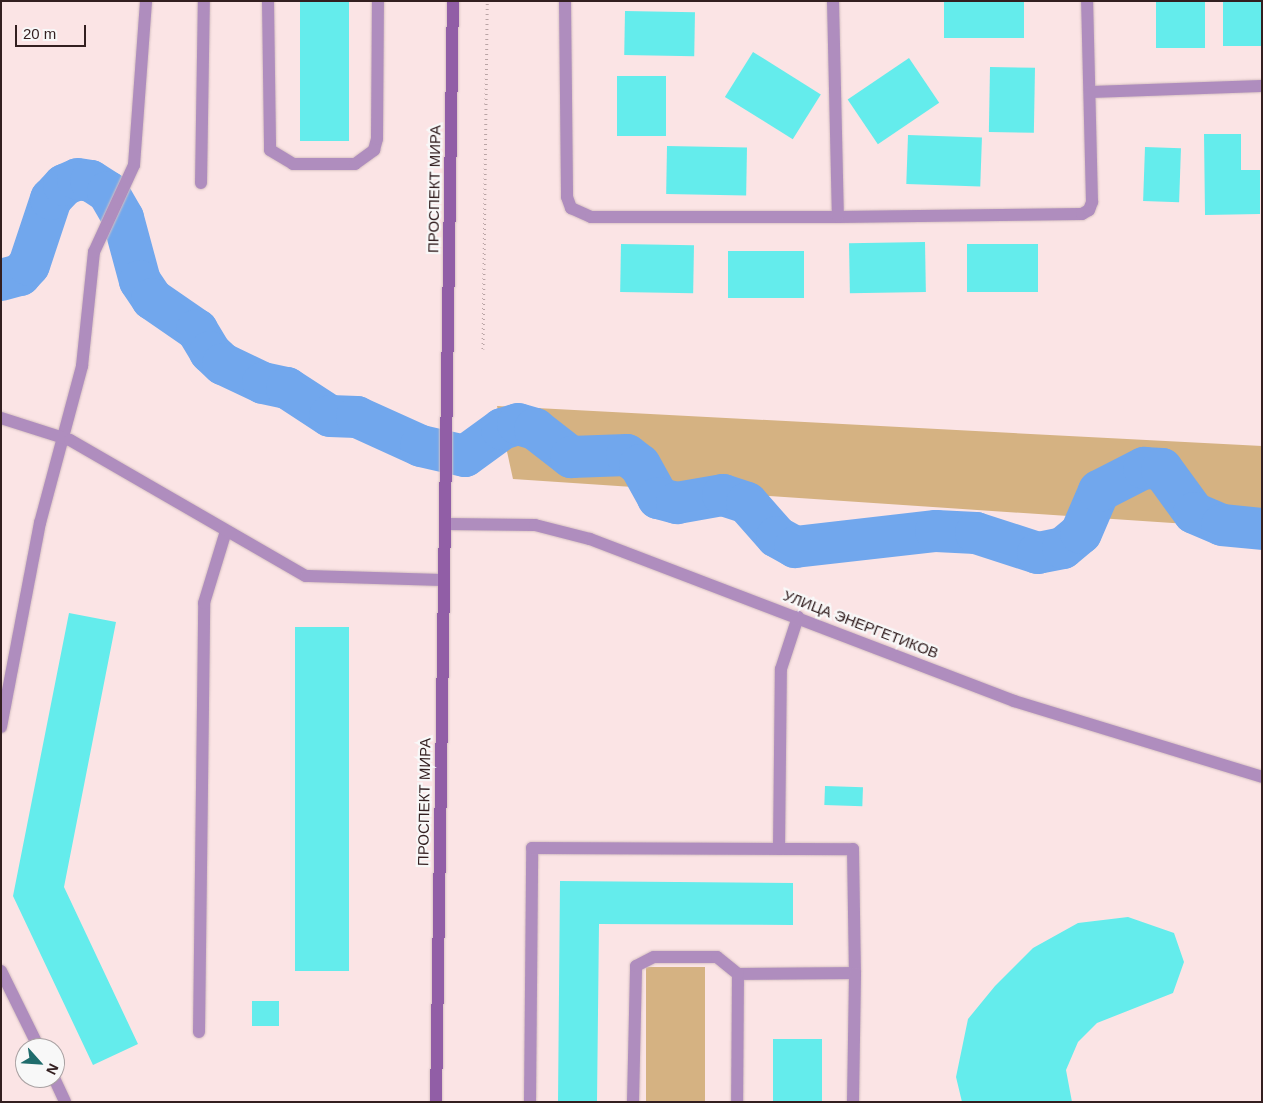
<!DOCTYPE html>
<meta charset="utf-8">
<style>
body{margin:0}
#map{position:relative;width:1263px;height:1103px;overflow:hidden;background:#fbe4e5;font-family:Arial,sans-serif}
div>[style]{position:absolute}
.green>*{inset:0;background:#d5b282;transform-origin:0 0}
.river>*{height:42px;margin:-21px;padding:0 21px;transform-origin:21px;border-radius:21px;background:#71a7ed}
.building>*{inset:0;background:#64ecec;transform-origin:0 0}
.path>*{height:3px;margin-top:-1.5px;transform-origin:0;background:repeating-linear-gradient(90deg,#baa4a5 0 1px,transparent 0 5px)}
.roads{filter:drop-shadow(0 0 1px #d7c1c2) drop-shadow(0 0 1px #d7c1c2)}
.lane>*{height:12px;margin:-6px;padding:0 6px;transform-origin:6px;border-radius:6px;background:#af8dbe}
.street>*{height:12px;margin:-6px;padding:0 6px;transform-origin:6px;border-radius:6px;background:#af8dbe}
.secondary>*{height:12px;margin:-6px;padding:0 6px;transform-origin:6px;border-radius:6px;background:#915ea6}
span{translate:-50% -50%;white-space:nowrap;text-align:center;line-height:1.15;-webkit-text-stroke:4.5px #f8f8f8;paint-order:stroke}
.street-label{font-size:15px;color:#331f20}
.frame{position:absolute;inset:0;border:2px solid #331f20;pointer-events:none}
.north{position:absolute;left:15px;top:1038px;width:50px;height:50px;box-sizing:border-box;background:#f8f8f8;border:1px solid #a9a1a2;border-radius:50%;rotate:116deg;font-size:14px;font-weight:700;line-height:20px;text-align:center;color:#331f20}
.north::after{content:'';display:block;margin:auto;width:18px;height:22px;background:#206c6c;clip-path:polygon(50% 0,100% 100%,50% 72%,0 100%)}
.scale{position:absolute;left:15px;top:25px;width:71px;height:22px;box-sizing:border-box;border:2px solid #331f20;border-top:0;padding-left:6px;font-size:15px;line-height:18px;white-space:nowrap;color:#331f20;-webkit-text-stroke:4px #f8f8f8;paint-order:stroke}
</style>
<div id="map">
<div class="green">
<div style="clip-path:polygon(497px 406px,1262px 446px,1262px 529px,513px 479px)"></div>
<div style="left:646px;top:967px;width:59px;height:135px"></div>
</div>
<div class="river">
<div style="left:1px;top:280px;width:20px;rotate:-15deg"></div>
<div style="left:20px;top:275px;width:13px;rotate:-48deg"></div>
<div style="left:29px;top:265px;width:70px;rotate:-71.6deg"></div>
<div style="left:51px;top:199px;width:19px;rotate:-47deg"></div>
<div style="left:64px;top:185px;width:15px;rotate:-23deg"></div>
<div style="left:78px;top:179px;width:13px;rotate:9deg"></div>
<div style="left:91px;top:181px;width:20px;rotate:33deg"></div>
<div style="left:108px;top:192px;width:30px;rotate:60deg"></div>
<div style="left:123px;top:218px;width:65px;rotate:74.9deg"></div>
<div style="left:140px;top:281px;width:22px;rotate:56deg"></div>
<div style="left:152px;top:299px;width:55px;rotate:34.6deg"></div>
<div style="left:197px;top:330px;width:26px;rotate:59deg"></div>
<div style="left:210px;top:352px;width:18px;rotate:43deg"></div>
<div style="left:223px;top:364px;width:44px;rotate:25.4deg"></div>
<div style="left:263px;top:383px;width:25px;rotate:12deg"></div>
<div style="left:287px;top:388px;width:51px;rotate:33.1deg"></div>
<div style="left:330px;top:416px;width:27px;rotate:2deg"></div>
<div style="left:357px;top:417px;width:70px;rotate:24.4deg"></div>
<div style="left:421px;top:446px;width:45px;rotate:12.8deg"></div>
<div style="left:465px;top:456px;width:46px;rotate:-36.1deg"></div>
<div style="left:502px;top:429px;width:17px;rotate:-17deg"></div>
<div style="left:518px;top:424px;width:18px;rotate:16deg"></div>
<div style="left:535px;top:429px;width:46px;rotate:37.9deg"></div>
<div style="left:571px;top:457px;width:56px;rotate:-2deg"></div>
<div style="left:627px;top:455px;width:16px;rotate:38deg"></div>
<div style="left:640px;top:465px;width:38px;rotate:61deg"></div>
<div style="left:658px;top:498px;width:20px;rotate:15deg"></div>
<div style="left:677px;top:503px;width:47px;rotate:-9.9deg"></div>
<div style="left:723px;top:495px;width:25px;rotate:18deg"></div>
<div style="left:747px;top:503px;width:45px;rotate:48.6deg"></div>
<div style="left:777px;top:537px;width:21px;rotate:29deg"></div>
<div style="left:795px;top:547px;width:142px;rotate:-6.5deg"></div>
<div style="left:936px;top:531px;width:40px;rotate:2.9deg"></div>
<div style="left:976px;top:533px;width:65px;rotate:17.9deg"></div>
<div style="left:1038px;top:553px;width:25px;rotate:-11deg"></div>
<div style="left:1063px;top:548px;width:23px;rotate:-40deg"></div>
<div style="left:1081px;top:533px;width:46px;rotate:-66.8deg"></div>
<div style="left:1099px;top:491px;width:51px;rotate:-27.1deg"></div>
<div style="left:1144px;top:468px;width:18px;rotate:3deg"></div>
<div style="left:1162px;top:469px;width:54px;rotate:54deg"></div>
<div style="left:1194px;top:513px;width:30px;rotate:23deg"></div>
<div style="left:1222px;top:525px;width:40px;rotate:5.7deg"></div>
</div>
<div class="building">
<div style="left:300px;top:1px;width:49px;height:140px"></div>
<div style="left:944px;top:1px;width:80px;height:37px"></div>
<div style="left:1156px;top:1px;width:49px;height:47px"></div>
<div style="left:1223px;top:1px;width:39px;height:45px"></div>
<div style="left:625px;top:11px;width:70px;height:44px;rotate:1deg"></div>
<div style="left:753px;top:52px;width:80px;height:53px;rotate:32deg"></div>
<div style="left:909px;top:58px;width:54px;height:74px;rotate:56deg"></div>
<div style="left:990px;top:67px;width:45px;height:65px;rotate:1deg"></div>
<div style="left:617px;top:76px;width:49px;height:60px"></div>
<div style="clip-path:polygon(1204px 134px,1241px 134px,1241px 170px,1260px 170px,1260px 214px,1205px 215px)"></div>
<div style="left:908px;top:135px;width:74px;height:49px;rotate:2deg"></div>
<div style="left:667px;top:146px;width:80px;height:48px;rotate:1deg"></div>
<div style="left:1145px;top:147px;width:36px;height:54px;rotate:2deg"></div>
<div style="left:925px;top:242px;width:50px;height:76px;rotate:89deg"></div>
<div style="left:621px;top:244px;width:73px;height:48px;rotate:1deg"></div>
<div style="left:967px;top:244px;width:71px;height:48px"></div>
<div style="left:728px;top:251px;width:76px;height:47px"></div>
<div style="clip-path:polygon(69px 613px,116px 622px,64px 887px,138px 1044px,93px 1065px,13px 896px)"></div>
<div style="left:295px;top:627px;width:54px;height:344px"></div>
<div style="left:825px;top:786px;width:38px;height:19px;rotate:2deg"></div>
<div style="clip-path:polygon(560px 881px,793px 883px,793px 925px,599px 924px,597px 1102px,558px 1102px)"></div>
<div style="clip-path:polygon(1128px 917px,1174px 933px,1184px 962px,1173px 993px,1097px 1023px,1078px 1042px,1066px 1070px,1072px 1102px,962px 1102px,956px 1077px,968px 1019px,995px 986px,1033px 948px,1078px 923px)"></div>
<div style="left:279px;top:1001px;width:25px;height:27px;rotate:90deg"></div>
<div style="left:773px;top:1039px;width:49px;height:63px"></div>
</div>
<div class="path">
<div style="left:483px;top:349px;width:348px;rotate:-89.3deg"></div>
</div>
<div class="roads">
<div class="lane">
<div style="left:268px;top:1px;width:149px;rotate:89.2deg"></div>
<div style="left:270px;top:150px;width:27px;rotate:31deg"></div>
<div style="left:293px;top:164px;width:62px"></div>
<div style="left:355px;top:164px;width:24px;rotate:-36deg"></div>
<div style="left:374px;top:150px;width:11px;rotate:-75deg"></div>
<div style="left:377px;top:139px;width:138px;rotate:-89.6deg"></div>
<div style="left:565px;top:1px;width:196px;rotate:89.4deg"></div>
<div style="left:567px;top:197px;width:12px;rotate:70deg"></div>
<div style="left:571px;top:208px;width:22px;rotate:24deg"></div>
<div style="left:591px;top:217px;width:247px"></div>
<div style="left:838px;top:217px;width:244px;rotate:-0.7deg"></div>
<div style="left:1082px;top:214px;width:8px;rotate:-30deg"></div>
<div style="left:1089px;top:210px;width:9px;rotate:-69deg"></div>
<div style="left:1092px;top:202px;width:201px;rotate:-91.4deg"></div>
<div style="left:833px;top:1px;width:216px;rotate:88.7deg"></div>
<div style="left:201px;top:183px;width:182px;rotate:-89.1deg"></div>
<div style="left:1px;top:727px;width:208px;rotate:-79.2deg"></div>
<div style="left:40px;top:523px;width:163px;rotate:-75deg"></div>
<div style="left:82px;top:366px;width:115px;rotate:-84deg"></div>
<div style="left:94px;top:252px;width:96px;rotate:-65.3deg"></div>
<div style="left:134px;top:165px;width:164px;rotate:-85.8deg"></div>
<div style="left:779px;top:849px;width:180px;rotate:-89.4deg"></div>
<div style="left:781px;top:669px;width:55px;rotate:-71.9deg"></div>
<div style="left:1px;top:971px;width:86px;rotate:63.7deg"></div>
<div style="left:199px;top:1032px;width:429px;rotate:-89.3deg"></div>
<div style="left:204px;top:603px;width:75px;rotate:-73deg"></div>
<div style="left:54px;top:1078px;width:26px;rotate:65deg"></div>
<div style="left:530px;top:1102px;width:254px;rotate:-89.5deg"></div>
<div style="left:532px;top:848px;width:321px;rotate:0.2deg"></div>
<div style="left:853px;top:849px;width:124px;rotate:89.1deg"></div>
<div style="left:855px;top:973px;width:117px;rotate:179.5deg"></div>
<div style="left:738px;top:974px;width:128px;rotate:90.4deg"></div>
<div style="left:633px;top:1102px;width:136px;rotate:-88.7deg"></div>
<div style="left:636px;top:966px;width:20px;rotate:-27deg"></div>
<div style="left:654px;top:957px;width:63px"></div>
<div style="left:717px;top:957px;width:27px;rotate:39deg"></div>
<div style="left:853px;top:1102px;width:129px;rotate:-89.1deg"></div>
</div>
<div class="street">
<div style="left:1090px;top:92px;width:172px;rotate:-2deg"></div>
<div style="left:1px;top:418px;width:72px;rotate:17.7deg"></div>
<div style="left:70px;top:440px;width:272px;rotate:30deg"></div>
<div style="left:306px;top:576px;width:138px;rotate:1.7deg"></div>
<div style="left:445px;top:524px;width:90px;rotate:0.6deg"></div>
<div style="left:535px;top:525px;width:57px;rotate:14.3deg"></div>
<div style="left:590px;top:539px;width:454px;rotate:20.9deg"></div>
<div style="left:1014px;top:701px;width:259px;rotate:17deg"></div>
</div>
<div class="secondary">
<div style="left:436px;top:1102px;width:1101px;rotate:-89.12deg"></div>
</div>
</div>
<div class="street-label">
<span style="left:434px;top:189px;rotate:-89deg">ПРОСПЕКТ МИРА</span>
<span style="left:861px;top:624px;rotate:21deg">УЛИЦА ЭНЕРГЕТИКОВ</span>
<span style="left:424px;top:802px;rotate:-89deg">ПРОСПЕКТ МИРА</span>
</div>
<div class="frame"></div>
<div class="north">N</div>
<div class="scale">20 m</div>
</div>
